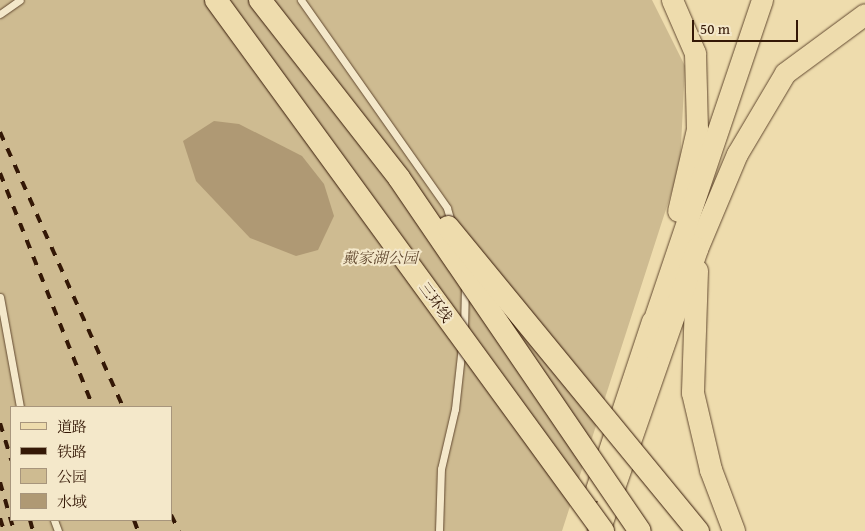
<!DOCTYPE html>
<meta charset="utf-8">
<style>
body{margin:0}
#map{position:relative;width:865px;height:531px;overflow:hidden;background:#eedcad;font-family:"Gentium Book Plus","Noto Serif SC",serif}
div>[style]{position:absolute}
.green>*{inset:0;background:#cebb91}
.water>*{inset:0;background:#af9974}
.roads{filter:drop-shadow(0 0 1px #624930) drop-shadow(0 0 1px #624930)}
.service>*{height:7px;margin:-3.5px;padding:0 3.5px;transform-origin:3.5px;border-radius:3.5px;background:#f4e8ca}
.primary>*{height:21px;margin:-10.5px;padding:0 10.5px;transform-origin:10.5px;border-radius:10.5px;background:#eedcad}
.trunk>*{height:22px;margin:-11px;padding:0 11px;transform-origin:11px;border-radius:11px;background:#eedcad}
.rail>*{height:4px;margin-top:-2px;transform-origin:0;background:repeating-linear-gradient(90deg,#341806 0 9px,transparent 0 18px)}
.bridges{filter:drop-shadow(0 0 1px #341806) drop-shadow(0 0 1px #341806)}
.trunk-bridge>*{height:22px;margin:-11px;padding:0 11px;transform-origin:11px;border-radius:11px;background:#eedcad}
span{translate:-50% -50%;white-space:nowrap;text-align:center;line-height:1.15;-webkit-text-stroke:4px #f4e8ca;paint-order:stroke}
.park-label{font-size:15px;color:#624930;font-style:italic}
.street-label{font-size:15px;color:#341806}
.legend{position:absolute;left:10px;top:406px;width:162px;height:115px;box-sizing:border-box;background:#f4e8ca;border:1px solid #a7957c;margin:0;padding:6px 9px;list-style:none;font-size:15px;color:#341806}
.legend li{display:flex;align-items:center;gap:10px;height:25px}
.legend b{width:25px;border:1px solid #a7957c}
.scale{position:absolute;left:692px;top:20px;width:106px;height:22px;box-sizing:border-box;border:2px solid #341806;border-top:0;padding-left:6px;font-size:15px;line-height:18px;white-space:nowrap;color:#341806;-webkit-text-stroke:4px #f4e8ca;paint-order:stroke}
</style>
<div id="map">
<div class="green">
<div style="clip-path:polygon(evenodd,0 0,652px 0,685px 66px,680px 166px,562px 531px,0 531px,0 0,11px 407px,171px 407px,171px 520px,11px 520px,11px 407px)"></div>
</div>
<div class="water">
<div style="clip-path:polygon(214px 121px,239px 124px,302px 156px,324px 184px,334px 216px,318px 250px,296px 256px,250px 238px,196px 181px,183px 141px)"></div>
</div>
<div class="roads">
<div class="service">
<div style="left:301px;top:0;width:254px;rotate:54.9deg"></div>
<div style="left:447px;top:208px;width:18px;rotate:74deg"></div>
<div style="left:0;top:14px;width:24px;rotate:-35deg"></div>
<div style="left:0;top:297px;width:112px;rotate:79.7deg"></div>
<div style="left:464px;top:330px;width:44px;rotate:-88.7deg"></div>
<div style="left:54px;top:520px;width:12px;rotate:70deg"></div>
<div style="left:439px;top:531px;width:62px;rotate:-88.2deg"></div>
<div style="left:441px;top:469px;width:62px;rotate:-76.9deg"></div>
<div style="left:455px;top:409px;width:63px;rotate:-83.7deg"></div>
</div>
<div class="primary">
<div style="left:672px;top:0;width:58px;rotate:66.5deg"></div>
<div style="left:695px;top:53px;width:76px;rotate:88.5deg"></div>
<div style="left:697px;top:129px;width:84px;rotate:103deg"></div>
<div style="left:697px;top:249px;width:103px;rotate:-67.2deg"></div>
<div style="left:737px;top:154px;width:94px;rotate:-59.3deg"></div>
<div style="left:785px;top:73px;width:99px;rotate:-36.4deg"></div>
<div style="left:653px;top:322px;width:340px;rotate:-71.3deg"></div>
</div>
<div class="trunk">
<div style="left:697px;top:271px;width:122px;rotate:91.9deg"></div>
<div style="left:693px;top:393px;width:79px;rotate:76.8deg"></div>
<div style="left:711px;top:470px;width:65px;rotate:69.3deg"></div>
<div style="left:597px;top:490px;width:177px;rotate:-71.6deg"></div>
<div style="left:599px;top:531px;width:299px;rotate:-70.8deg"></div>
</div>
</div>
<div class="rail">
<div style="left:0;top:132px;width:301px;rotate:65.9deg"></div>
<div style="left:0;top:173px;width:252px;rotate:68.3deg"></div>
<div style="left:0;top:423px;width:39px;rotate:73deg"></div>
<div style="left:0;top:482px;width:51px;rotate:74.1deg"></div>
<div style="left:171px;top:515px;width:18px;rotate:63deg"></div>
<div style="left:0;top:518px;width:14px;rotate:73deg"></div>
<div style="left:30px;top:520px;width:11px;rotate:75deg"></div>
<div style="left:134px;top:520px;width:12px;rotate:70deg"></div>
</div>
<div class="bridges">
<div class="trunk-bridge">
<div style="left:216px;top:0;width:657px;rotate:53.91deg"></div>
<div style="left:260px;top:0;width:226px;rotate:52deg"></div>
<div style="left:399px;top:178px;width:427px;rotate:55.7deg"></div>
<div style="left:448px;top:227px;width:394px;rotate:50.6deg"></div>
</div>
</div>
<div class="park-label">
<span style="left:380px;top:258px">戴家湖公园</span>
</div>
<div class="street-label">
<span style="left:436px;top:302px;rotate:54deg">三环线</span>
</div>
<ul class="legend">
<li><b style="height:6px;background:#eedcad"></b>道路</li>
<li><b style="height:6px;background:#341806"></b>铁路</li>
<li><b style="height:14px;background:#cebb91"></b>公园</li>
<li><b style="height:14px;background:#af9974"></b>水域</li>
</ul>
<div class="scale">50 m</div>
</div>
